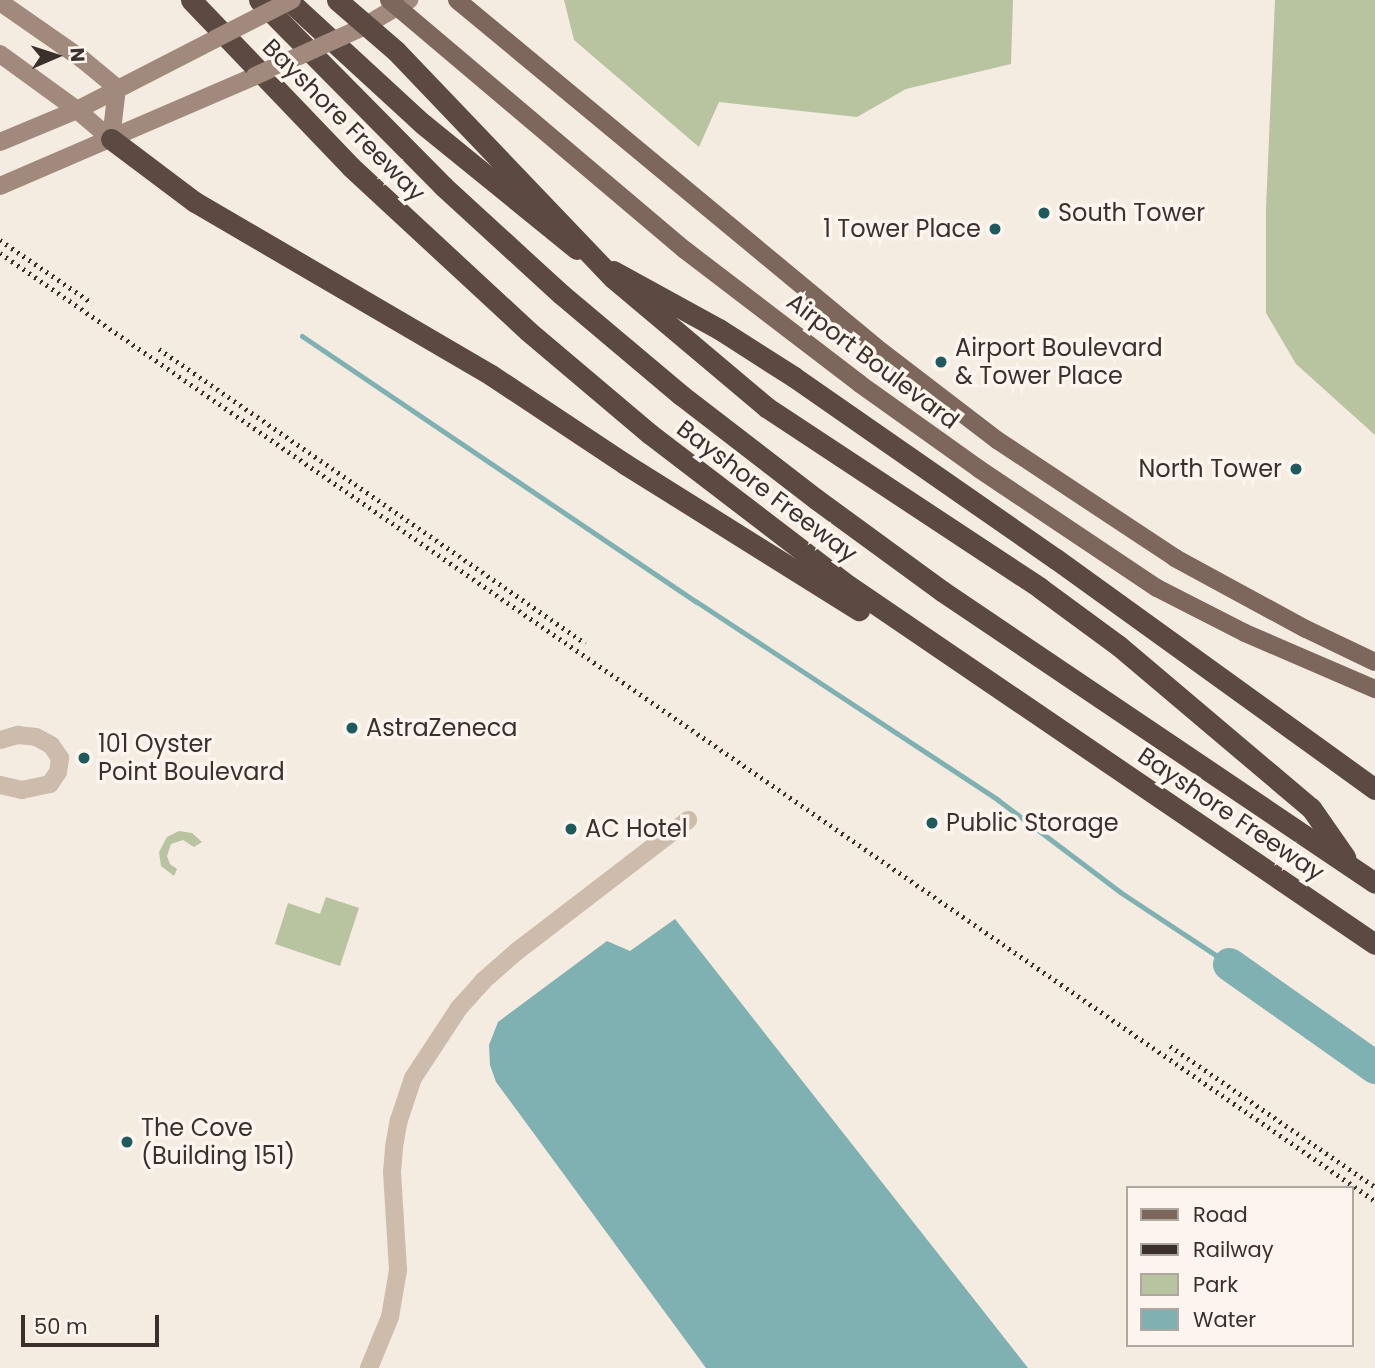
<!DOCTYPE html>
<style>
body{margin:0}
#map{position:relative;width:1375px;height:1368px;overflow:hidden;background:#f4ebe1;font-family:Poppins,sans-serif}
div>[style]{position:absolute}
.green>*{inset:0;background:#b8c4a0}
.water>*{inset:0;background:#7fb0b2}
.stream>*{height:5px;margin:-2.5px;padding:0 2.5px;transform-origin:2.5px;border-radius:2.5px;background:#7fb0b2}
.river>*{height:33px;margin:-16.5px;padding:0 16.5px;transform-origin:16.5px;border-radius:16.5px;background:#7fb0b2}
.minor>*{height:18px;margin:-9px;padding:0 9px;transform-origin:9px;border-radius:9px;background:#cdbbac}
.secondary>*{height:18px;margin:-9px;padding:0 9px;transform-origin:9px;border-radius:9px;background:#a18a7d}
.primary>*{height:18px;margin:-9px;padding:0 9px;transform-origin:9px;border-radius:9px;background:#7d675c}
.motorway>*{height:21px;margin:-10.5px;padding:0 10.5px;transform-origin:10.5px;border-radius:10.5px;background:#5c4a42}
.rail>*{height:5px;margin-top:-2.5px;transform-origin:0;background:repeating-linear-gradient(90deg,#3b302b 0 2px,transparent 0 7px)}
.secondary-bridge>*{height:18px;margin:-9px;padding:0 9px;transform-origin:9px;border-radius:9px;background:#a18a7d}
.motorway-bridge>*{height:21px;margin:-10.5px;padding:0 10.5px;transform-origin:10.5px;border-radius:10.5px;background:#5c4a42}
.dots>*{width:19px;height:19px;translate:-50% -50%;box-sizing:border-box;border:4px solid #fbf5ee;border-radius:50%}
span{translate:-50% -50%;white-space:nowrap;text-align:center;line-height:1.15;-webkit-text-stroke:7px #fbf5ee;paint-order:stroke}
.street-label{font-size:24px;color:#3b302b}
.poi-label{font-size:24px;color:#3b302b}
.left{translate:0 -50%;text-align:left}
.right{translate:-100% -50%;text-align:right}
.legend{position:absolute;left:1126px;top:1186px;width:228px;height:161px;box-sizing:border-box;background:#fbf5ee;border:2px solid #aea6a0;margin:0;padding:9px 12px;list-style:none;font-size:21px;color:#3b302b}
.legend li{display:flex;align-items:center;gap:14px;height:35px}
.legend b{width:35px;border:2px solid #aea6a0}
.north{position:absolute;left:21px;top:21px;width:70px;height:70px;-webkit-text-stroke:5px #fbf5ee;paint-order:stroke;rotate:87deg;font-size:19px;font-weight:700;line-height:28px;text-align:center;color:#3b302b}
.north::after{content:'';display:block;margin:auto;width:24px;height:32px;background:#3b302b;clip-path:polygon(50% 0,100% 100%,50% 72%,0 100%)}
.scale{position:absolute;left:21px;top:1315px;width:138px;height:32px;box-sizing:border-box;border:4px solid #3b302b;border-top:0;padding-left:9px;font-size:21px;line-height:24px;white-space:nowrap;color:#3b302b;-webkit-text-stroke:5px #fbf5ee;paint-order:stroke}
</style>
<div id="map">
<div class="green">
<div style="clip-path:polygon(564px 0,1013px 0,1011px 64px,906px 89px,857px 117px,719px 102px,699px 147px,574px 40px)"></div>
<div style="clip-path:polygon(1275px 0,1375px 0,1375px 435px,1296px 364px,1266px 313px,1266px 208px)"></div>
<div style="clip-path:polygon(179px 831px,192px 833px,202px 842px,194px 847px,183px 840px,171px 844px,167px 856px,170px 864px,177px 869px,174px 876px,161px 866px,159px 852px,167px 837px)"></div>
<div style="clip-path:polygon(326px 897px,359px 908px,340px 966px,275px 944px,288px 903px,320px 914px)"></div>
</div>
<div class="water">
<div style="clip-path:polygon(675px 919px,1028px 1368px,706px 1368px,496px 1082px,490px 1065px,489px 1045px,498px 1022px,607px 941px,630px 951px)"></div>
</div>
<div class="stream">
<div style="left:302px;top:336px;width:476px;rotate:34deg"></div>
<div style="left:697px;top:602px;width:360px;rotate:33.3deg"></div>
<div style="left:998px;top:800px;width:153px;rotate:37deg"></div>
<div style="left:1120px;top:892px;width:131px;rotate:33.4deg"></div>
</div>
<div class="river">
<div style="left:1229px;top:964px;width:179px;rotate:35.2deg"></div>
</div>
<div class="minor">
<div style="left:0;top:740px;width:19px;rotate:-16deg"></div>
<div style="left:18px;top:735px;width:18px;rotate:6deg"></div>
<div style="left:36px;top:737px;width:17px;rotate:28deg"></div>
<div style="left:51px;top:745px;width:16px;rotate:55deg"></div>
<div style="left:60px;top:758px;width:14px;rotate:98deg"></div>
<div style="left:58px;top:772px;width:14px;rotate:124deg"></div>
<div style="left:50px;top:784px;width:29px;rotate:168deg"></div>
<div style="left:22px;top:790px;width:23px;rotate:-167deg"></div>
<div style="left:369px;top:1368px;width:55px;rotate:-67.6deg"></div>
<div style="left:390px;top:1317px;width:48px;rotate:-80.3deg"></div>
<div style="left:398px;top:1270px;width:98px;rotate:-93.5deg"></div>
<div style="left:392px;top:1172px;width:25px;rotate:-85deg"></div>
<div style="left:394px;top:1147px;width:27px;rotate:-80deg"></div>
<div style="left:399px;top:1120px;width:44px;rotate:-71.6deg"></div>
<div style="left:413px;top:1078px;width:84px;rotate:-56.7deg"></div>
<div style="left:459px;top:1008px;width:36px;rotate:-48deg"></div>
<div style="left:483px;top:981px;width:44px;rotate:-41.3deg"></div>
<div style="left:516px;top:952px;width:217px;rotate:-37.5deg"></div>
</div>
<div class="secondary">
<div style="left:0;top:2px;width:100px;rotate:34.8deg"></div>
<div style="left:82px;top:59px;width:45px;rotate:39.6deg"></div>
<div style="left:361px;top:28px;width:56px;rotate:-30.3deg"></div>
<div style="left:0;top:54px;width:95px;rotate:36deg"></div>
<div style="left:77px;top:110px;width:45px;rotate:40.5deg"></div>
<div style="left:111px;top:139px;width:51px;rotate:-83.3deg"></div>
<div style="left:0;top:142px;width:83px;rotate:-22.6deg"></div>
<div style="left:77px;top:110px;width:155px;rotate:-27.2deg"></div>
<div style="left:0;top:186px;width:278px;rotate:-23.3deg"></div>
</div>
<div class="primary">
<div style="left:389px;top:0;width:387px;rotate:40.2deg"></div>
<div style="left:685px;top:250px;width:220px;rotate:37.4deg"></div>
<div style="left:860px;top:384px;width:146px;rotate:35.5deg"></div>
<div style="left:979px;top:469px;width:214px;rotate:33.8deg"></div>
<div style="left:1157px;top:588px;width:99px;rotate:27.1deg"></div>
<div style="left:1245px;top:633px;width:142px;rotate:23.3deg"></div>
<div style="left:457px;top:0;width:552px;rotate:39.63deg"></div>
<div style="left:882px;top:352px;width:145px;rotate:37.4deg"></div>
<div style="left:997px;top:440px;width:214px;rotate:33.5deg"></div>
<div style="left:1175px;top:558px;width:149px;rotate:28.5deg"></div>
<div style="left:1306px;top:629px;width:76px;rotate:25.6deg"></div>
</div>
<div class="motorway">
<div style="left:191px;top:0;width:231px;rotate:46.2deg"></div>
<div style="left:351px;top:167px;width:241px;rotate:42.8deg"></div>
<div style="left:528px;top:331px;width:160px;rotate:40.2deg"></div>
<div style="left:650px;top:434px;width:250px;rotate:37.4deg"></div>
<div style="left:849px;top:586px;width:636px;rotate:34.24deg"></div>
<div style="left:259px;top:0;width:262px;rotate:45.3deg"></div>
<div style="left:443px;top:186px;width:160px;rotate:42.5deg"></div>
<div style="left:561px;top:294px;width:157px;rotate:40.1deg"></div>
<div style="left:681px;top:395px;width:170px;rotate:37.6deg"></div>
<div style="left:816px;top:499px;width:156px;rotate:36.1deg"></div>
<div style="left:942px;top:591px;width:522px;rotate:33.99deg"></div>
<div style="left:288px;top:0;width:183px;rotate:42.6deg"></div>
<div style="left:423px;top:124px;width:198px;rotate:39.1deg"></div>
<div style="left:111px;top:139px;width:105px;rotate:36.9deg"></div>
<div style="left:195px;top:202px;width:343px;rotate:30.3deg"></div>
<div style="left:491px;top:375px;width:161px;rotate:33.6deg"></div>
<div style="left:625px;top:464px;width:276px;rotate:32deg"></div>
<div style="left:613px;top:271px;width:121px;rotate:28.7deg"></div>
<div style="left:719px;top:329px;width:89px;rotate:32.6deg"></div>
<div style="left:794px;top:377px;width:319px;rotate:34.8deg"></div>
<div style="left:1056px;top:559px;width:393px;rotate:35.8deg"></div>
<div style="left:766px;top:407px;width:328px;rotate:33.4deg"></div>
<div style="left:1040px;top:588px;width:98px;rotate:36.3deg"></div>
<div style="left:1119px;top:646px;width:251px;rotate:40.2deg"></div>
<div style="left:1311px;top:808px;width:60px;rotate:55.2deg"></div>
</div>
<div class="rail">
<div style="left:0;top:240px;width:112px;rotate:34.4deg"></div>
<div style="left:0;top:253px;width:1670px;rotate:34.58deg"></div>
<div style="left:159px;top:349px;width:518px;rotate:34.61deg"></div>
<div style="left:1170px;top:1046px;width:249px;rotate:34.5deg"></div>
</div>
<div class="secondary-bridge">
<div style="left:215px;top:39px;width:86px;rotate:-26.9deg"></div>
<div style="left:255px;top:76px;width:116px;rotate:-24.4deg"></div>
</div>
<div class="motorway-bridge">
<div style="left:337px;top:0;width:78px;rotate:40.8deg"></div>
<div style="left:396px;top:51px;width:314px;rotate:46.3deg"></div>
<div style="left:613px;top:278px;width:200px;rotate:40.1deg"></div>
</div>
<div class="dots">
<div style="left:1044px;top:213px;background:#1f5a5e"></div>
<div style="left:995px;top:229px;background:#1f5a5e"></div>
<div style="left:941px;top:362px;background:#1f5a5e"></div>
<div style="left:1296px;top:469px;background:#1f5a5e"></div>
<div style="left:352px;top:728px;background:#1f5a5e"></div>
<div style="left:84px;top:758px;background:#1f5a5e"></div>
<div style="left:932px;top:823px;background:#1f5a5e"></div>
<div style="left:571px;top:829px;background:#1f5a5e"></div>
<div style="left:127px;top:1142px;background:#1f5a5e"></div>
</div>
<div class="street-label">
<span style="left:344px;top:120px;rotate:45deg">Bayshore Freeway</span>
<span style="left:873px;top:361px;rotate:37deg">Airport Boulevard</span>
<span style="left:767px;top:491px;rotate:37deg">Bayshore Freeway</span>
<span style="left:1231px;top:814px;rotate:34deg">Bayshore Freeway</span>
</div>
<div class="poi-label">
<span class="left" style="left:1058px;top:213px">South Tower</span>
<span class="right" style="left:981px;top:229px">1 Tower Place</span>
<span class="left" style="left:955px;top:362px">Airport Boulevard<br>&amp; Tower Place</span>
<span class="right" style="left:1282px;top:469px">North Tower</span>
<span class="left" style="left:366px;top:728px">AstraZeneca</span>
<span class="left" style="left:98px;top:758px">101 Oyster<br>Point Boulevard</span>
<span class="left" style="left:946px;top:823px">Public Storage</span>
<span class="left" style="left:585px;top:829px">AC Hotel</span>
<span class="left" style="left:141px;top:1142px">The Cove<br>(Building 151)</span>
</div>
<ul class="legend">
<li><b style="height:9px;background:#7d675c"></b>Road</li>
<li><b style="height:9px;background:#3b302b"></b>Railway</li>
<li><b style="height:19px;background:#b8c4a0"></b>Park</li>
<li><b style="height:19px;background:#7fb0b2"></b>Water</li>
</ul>
<div class="north">N</div>
<div class="scale">50 m</div>
</div>
